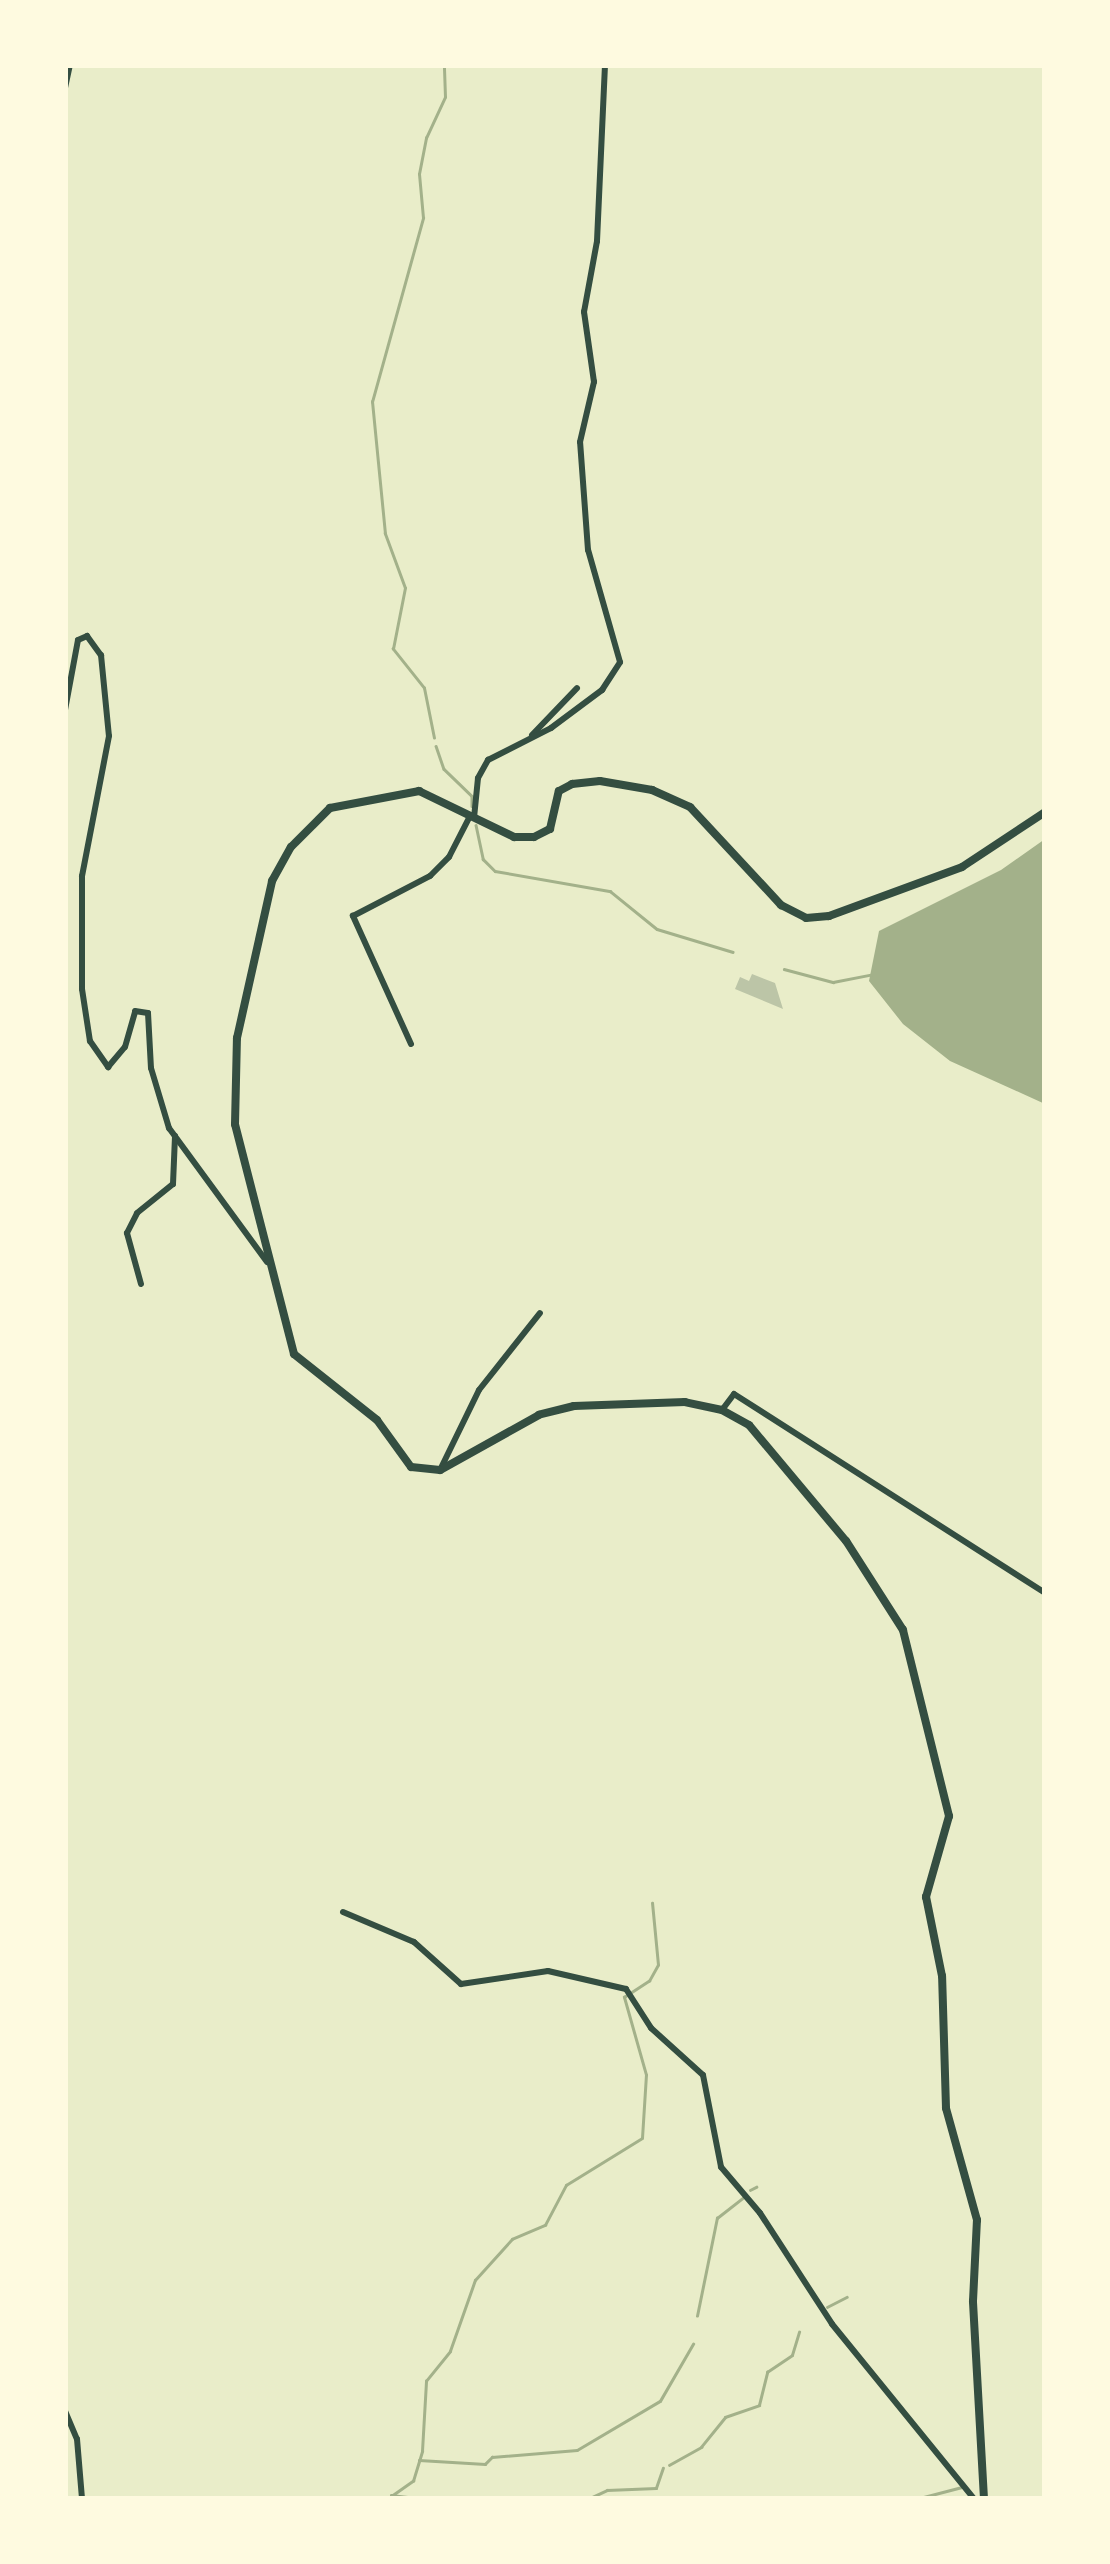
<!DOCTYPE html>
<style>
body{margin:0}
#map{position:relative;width:1110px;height:2564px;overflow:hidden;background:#e9edc9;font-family:Jost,sans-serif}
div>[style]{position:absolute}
.water>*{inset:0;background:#a3b18a}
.stream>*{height:2.5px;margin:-1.25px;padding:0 1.25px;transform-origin:1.25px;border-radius:1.25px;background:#a3b18a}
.building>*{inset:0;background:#bcc5a7}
.minor>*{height:6px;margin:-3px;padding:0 3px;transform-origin:3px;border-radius:3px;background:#344e41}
.tertiary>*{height:8px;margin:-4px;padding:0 4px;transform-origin:4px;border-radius:4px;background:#344e41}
span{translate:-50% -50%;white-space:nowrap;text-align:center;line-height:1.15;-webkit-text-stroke:8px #fefae0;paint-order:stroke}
.frame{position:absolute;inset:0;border:68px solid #fefae0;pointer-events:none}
</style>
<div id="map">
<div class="water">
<div style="clip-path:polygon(1045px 839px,1045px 1104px,950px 1061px,903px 1024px,869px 981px,879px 931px,1001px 870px)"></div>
</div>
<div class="stream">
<div style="left:434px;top:738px;width:51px;rotate:-101.3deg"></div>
<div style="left:424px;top:688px;width:50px;rotate:-128.5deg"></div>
<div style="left:393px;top:649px;width:62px;rotate:-78.9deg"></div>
<div style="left:405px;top:588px;width:58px;rotate:-110.3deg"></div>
<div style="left:385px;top:534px;width:133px;rotate:-95.6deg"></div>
<div style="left:372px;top:402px;width:191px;rotate:-74.5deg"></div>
<div style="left:423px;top:218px;width:44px;rotate:-95.2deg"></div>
<div style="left:419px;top:174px;width:37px;rotate:-79deg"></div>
<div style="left:426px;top:138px;width:45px;rotate:-65.1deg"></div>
<div style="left:445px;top:97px;width:32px;rotate:-92deg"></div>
<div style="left:436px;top:746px;width:24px;rotate:71deg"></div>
<div style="left:444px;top:769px;width:39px;rotate:44deg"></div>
<div style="left:472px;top:796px;width:10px;rotate:90deg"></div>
<div style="left:476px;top:825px;width:35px;rotate:78deg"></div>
<div style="left:483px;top:859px;width:17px;rotate:45deg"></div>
<div style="left:495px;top:871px;width:117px;rotate:9.9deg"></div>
<div style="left:610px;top:891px;width:60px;rotate:39deg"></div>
<div style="left:657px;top:929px;width:79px;rotate:16.8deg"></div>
<div style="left:784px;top:969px;width:51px;rotate:14.9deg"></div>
<div style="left:833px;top:982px;width:38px;rotate:-11deg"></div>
<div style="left:750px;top:2190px;width:7px;rotate:-27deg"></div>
<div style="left:827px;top:2307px;width:22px;rotate:-27deg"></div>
<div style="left:697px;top:2316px;width:100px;rotate:-78.5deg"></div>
<div style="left:717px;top:2218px;width:33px;rotate:-38deg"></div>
<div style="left:419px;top:2460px;width:66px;rotate:3.5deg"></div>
<div style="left:485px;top:2464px;width:10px;rotate:-45deg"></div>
<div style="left:492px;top:2457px;width:85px;rotate:-4.7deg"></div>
<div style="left:577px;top:2450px;width:96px;rotate:-30.6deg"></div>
<div style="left:660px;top:2401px;width:66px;rotate:-59.9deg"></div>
<div style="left:669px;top:2465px;width:37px;rotate:-29deg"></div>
<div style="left:701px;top:2447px;width:38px;rotate:-51deg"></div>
<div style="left:725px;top:2417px;width:36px;rotate:-19deg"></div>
<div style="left:759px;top:2405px;width:34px;rotate:-76deg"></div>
<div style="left:767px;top:2372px;width:30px;rotate:-34deg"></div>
<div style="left:792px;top:2355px;width:24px;rotate:-73deg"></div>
<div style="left:391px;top:2495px;width:33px;rotate:7deg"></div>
<div style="left:387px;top:2499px;width:32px;rotate:-35deg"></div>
<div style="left:413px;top:2481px;width:31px;rotate:-73deg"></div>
<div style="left:422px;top:2451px;width:70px;rotate:-86.7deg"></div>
<div style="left:426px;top:2381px;width:38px;rotate:-51deg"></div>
<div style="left:450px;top:2351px;width:75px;rotate:-70.6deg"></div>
<div style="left:475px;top:2280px;width:55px;rotate:-47.9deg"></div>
<div style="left:512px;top:2239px;width:36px;rotate:-23deg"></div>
<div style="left:545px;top:2225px;width:45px;rotate:-62.3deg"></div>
<div style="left:566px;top:2185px;width:89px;rotate:-31.7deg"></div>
<div style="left:642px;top:2138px;width:63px;rotate:-86.4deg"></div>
<div style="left:646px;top:2075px;width:81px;rotate:-105.8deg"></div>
<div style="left:624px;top:1997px;width:30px;rotate:-33deg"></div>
<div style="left:649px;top:1981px;width:18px;rotate:-61deg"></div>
<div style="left:658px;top:1965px;width:62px;rotate:-95.5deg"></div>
<div style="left:588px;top:2499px;width:21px;rotate:-25deg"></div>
<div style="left:607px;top:2490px;width:49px;rotate:-2.3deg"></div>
<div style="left:656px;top:2488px;width:21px;rotate:-71deg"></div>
<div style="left:916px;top:2499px;width:48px;rotate:-14.6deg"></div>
</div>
<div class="building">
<div style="clip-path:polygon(752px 974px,775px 983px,783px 1009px,735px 989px,740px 977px,749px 981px)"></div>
</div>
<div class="minor">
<div style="left:65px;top:88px;width:24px;rotate:-78deg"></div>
<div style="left:65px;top:710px;width:71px;rotate:-79.5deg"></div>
<div style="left:78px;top:640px;width:10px;rotate:-24deg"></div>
<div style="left:87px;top:636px;width:24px;rotate:54deg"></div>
<div style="left:101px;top:655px;width:81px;rotate:84.4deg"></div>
<div style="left:109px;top:736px;width:143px;rotate:100.9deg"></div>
<div style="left:82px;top:876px;width:113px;rotate:90deg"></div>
<div style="left:82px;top:989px;width:53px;rotate:81.3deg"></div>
<div style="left:90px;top:1041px;width:32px;rotate:55deg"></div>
<div style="left:108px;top:1067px;width:26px;rotate:-50deg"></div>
<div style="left:125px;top:1047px;width:37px;rotate:-74deg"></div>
<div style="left:135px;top:1011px;width:13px;rotate:9deg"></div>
<div style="left:148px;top:1013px;width:55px;rotate:86.9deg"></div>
<div style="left:151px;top:1068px;width:63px;rotate:73.3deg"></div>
<div style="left:169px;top:1128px;width:166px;rotate:53.8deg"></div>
<div style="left:532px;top:735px;width:65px;rotate:-46.2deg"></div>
<div style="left:474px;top:818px;width:40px;rotate:-84.3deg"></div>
<div style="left:478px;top:778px;width:21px;rotate:-61deg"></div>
<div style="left:488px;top:760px;width:71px;rotate:-26.9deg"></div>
<div style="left:551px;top:728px;width:64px;rotate:-36.7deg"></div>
<div style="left:602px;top:690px;width:33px;rotate:-57deg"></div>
<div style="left:620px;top:662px;width:116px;rotate:-105.9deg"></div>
<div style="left:588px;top:550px;width:108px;rotate:-94.2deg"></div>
<div style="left:580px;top:442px;width:62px;rotate:-76.9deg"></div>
<div style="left:594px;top:382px;width:71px;rotate:-98.1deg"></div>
<div style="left:584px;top:312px;width:72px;rotate:-79.6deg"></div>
<div style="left:597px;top:241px;width:176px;rotate:-87.4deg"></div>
<div style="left:411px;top:1044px;width:141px;rotate:-114.4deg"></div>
<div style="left:353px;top:916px;width:87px;rotate:-27.5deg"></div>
<div style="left:430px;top:876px;width:27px;rotate:-45deg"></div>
<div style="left:449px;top:857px;width:46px;rotate:-62.9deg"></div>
<div style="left:141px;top:1284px;width:53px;rotate:-105.4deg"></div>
<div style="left:127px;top:1233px;width:22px;rotate:-63deg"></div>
<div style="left:137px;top:1213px;width:46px;rotate:-38.9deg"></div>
<div style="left:173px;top:1184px;width:48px;rotate:-87.6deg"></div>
<div style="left:722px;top:1410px;width:20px;rotate:-53deg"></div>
<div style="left:734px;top:1394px;width:369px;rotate:32.6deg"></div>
<div style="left:440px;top:1470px;width:89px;rotate:-64deg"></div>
<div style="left:479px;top:1390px;width:98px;rotate:-51.6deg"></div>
<div style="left:343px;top:1912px;width:77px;rotate:22.9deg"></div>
<div style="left:414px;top:1942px;width:63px;rotate:41.8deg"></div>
<div style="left:461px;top:1984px;width:88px;rotate:-8.5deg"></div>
<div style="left:548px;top:1971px;width:80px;rotate:13deg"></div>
<div style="left:626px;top:1989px;width:46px;rotate:57.3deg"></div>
<div style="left:651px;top:2028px;width:70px;rotate:42.1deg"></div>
<div style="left:703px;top:2075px;width:94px;rotate:78.9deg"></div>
<div style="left:721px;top:2167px;width:60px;rotate:49.7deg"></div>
<div style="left:760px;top:2213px;width:132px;rotate:57deg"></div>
<div style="left:832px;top:2324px;width:225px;rotate:50.9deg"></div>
<div style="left:65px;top:2411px;width:30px;rotate:67deg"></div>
<div style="left:77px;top:2439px;width:60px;rotate:85.2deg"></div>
</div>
<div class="tertiary">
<div style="left:984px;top:2499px;width:198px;rotate:-93.2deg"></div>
<div style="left:973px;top:2301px;width:81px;rotate:-87.2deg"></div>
<div style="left:977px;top:2220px;width:116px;rotate:-105.5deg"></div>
<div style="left:946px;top:2108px;width:132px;rotate:-91.7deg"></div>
<div style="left:942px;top:1976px;width:81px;rotate:-101.4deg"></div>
<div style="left:926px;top:1897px;width:84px;rotate:-74.1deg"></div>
<div style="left:949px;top:1816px;width:192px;rotate:-103.9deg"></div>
<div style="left:903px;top:1630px;width:106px;rotate:-122.6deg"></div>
<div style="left:846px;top:1541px;width:151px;rotate:-129.9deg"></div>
<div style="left:749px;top:1425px;width:31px;rotate:-151deg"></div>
<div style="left:722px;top:1410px;width:38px;rotate:-168deg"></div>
<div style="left:685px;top:1402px;width:111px;rotate:177.9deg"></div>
<div style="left:574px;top:1406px;width:36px;rotate:166deg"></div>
<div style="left:539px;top:1415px;width:113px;rotate:150.9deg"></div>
<div style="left:440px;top:1470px;width:29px;rotate:-174deg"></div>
<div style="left:411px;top:1467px;width:58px;rotate:-125.9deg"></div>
<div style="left:377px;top:1420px;width:106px;rotate:-141.5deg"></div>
<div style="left:294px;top:1354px;width:237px;rotate:-104.4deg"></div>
<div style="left:235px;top:1124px;width:86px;rotate:-88.7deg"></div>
<div style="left:237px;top:1038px;width:161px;rotate:-77.4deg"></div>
<div style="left:272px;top:881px;width:39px;rotate:-61deg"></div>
<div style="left:291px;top:847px;width:55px;rotate:-45deg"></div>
<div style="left:330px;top:808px;width:91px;rotate:-10.8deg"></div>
<div style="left:419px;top:791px;width:106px;rotate:25.8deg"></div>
<div style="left:514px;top:837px;width:20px"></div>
<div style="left:534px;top:837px;width:18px;rotate:-27deg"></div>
<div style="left:550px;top:829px;width:39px;rotate:-77deg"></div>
<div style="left:559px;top:791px;width:15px;rotate:-28deg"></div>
<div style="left:572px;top:784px;width:28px;rotate:-6deg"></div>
<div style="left:600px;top:781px;width:53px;rotate:9.8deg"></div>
<div style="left:652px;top:790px;width:42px;rotate:24.1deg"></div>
<div style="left:690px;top:807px;width:134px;rotate:47.1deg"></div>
<div style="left:781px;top:905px;width:28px;rotate:27deg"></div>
<div style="left:806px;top:918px;width:23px;rotate:-5deg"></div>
<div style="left:829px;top:916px;width:142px;rotate:-20.2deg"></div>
<div style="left:962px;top:867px;width:100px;rotate:-33.5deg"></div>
</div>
<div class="frame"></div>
</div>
